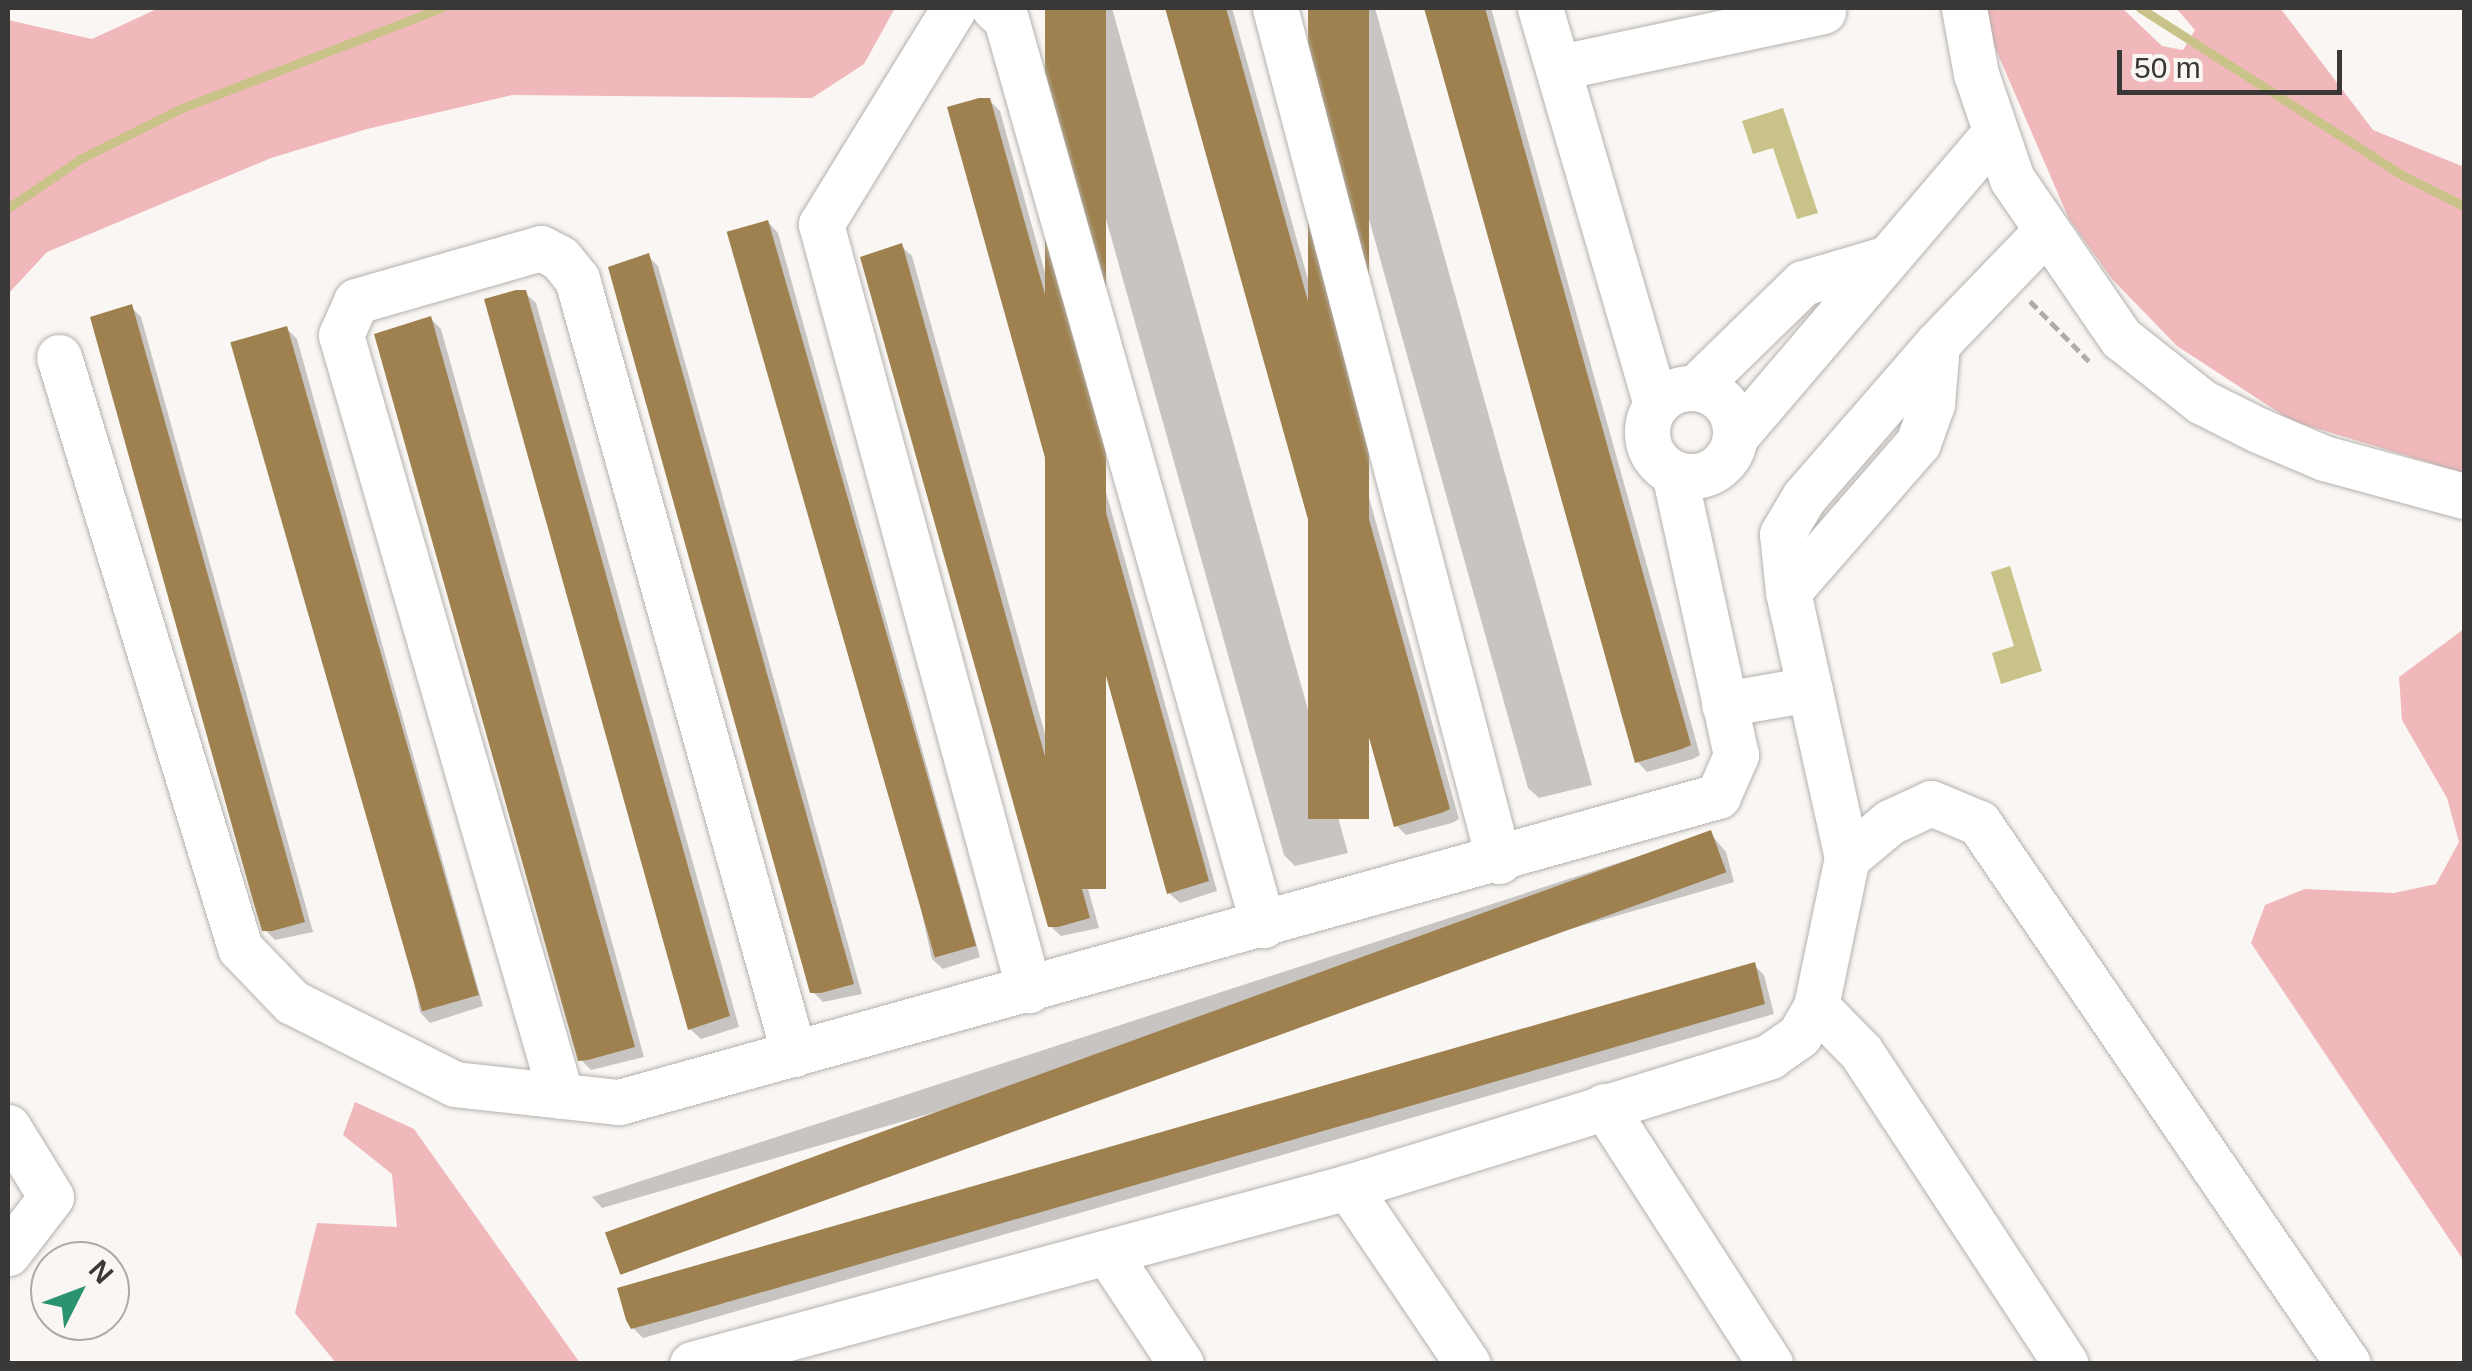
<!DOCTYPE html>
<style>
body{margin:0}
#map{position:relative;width:2472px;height:1371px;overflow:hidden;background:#f9f6f3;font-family:Arial,sans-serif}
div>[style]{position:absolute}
.green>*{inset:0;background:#f0b8ba}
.water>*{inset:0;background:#cac389}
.shadow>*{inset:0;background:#0003}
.stream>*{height:9px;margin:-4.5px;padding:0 4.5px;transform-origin:4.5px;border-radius:4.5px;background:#cac389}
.building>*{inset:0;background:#9e814e;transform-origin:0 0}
.path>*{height:5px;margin-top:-2.5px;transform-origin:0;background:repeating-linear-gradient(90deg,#afadab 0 10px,transparent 0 15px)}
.roads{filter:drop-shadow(0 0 2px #b5b1ae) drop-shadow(0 0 2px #b5b1ae)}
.minor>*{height:45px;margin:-22.5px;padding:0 22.5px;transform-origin:22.5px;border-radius:22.5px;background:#fff}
.minor>.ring{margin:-22.5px;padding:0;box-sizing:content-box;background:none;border:45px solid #fff;border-radius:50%}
span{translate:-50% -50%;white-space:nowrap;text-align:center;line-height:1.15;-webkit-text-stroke:9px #f9f6f3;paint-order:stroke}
.frame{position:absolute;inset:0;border:10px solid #393837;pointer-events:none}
.north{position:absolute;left:30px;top:1241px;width:100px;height:100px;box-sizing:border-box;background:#f9f6f3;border:2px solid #acaaa8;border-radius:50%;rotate:48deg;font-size:28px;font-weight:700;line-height:40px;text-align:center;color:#393837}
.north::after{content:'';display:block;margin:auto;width:35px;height:45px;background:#2b9370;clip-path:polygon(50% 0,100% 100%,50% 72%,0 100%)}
.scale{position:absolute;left:2117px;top:50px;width:225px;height:45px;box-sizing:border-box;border:5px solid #393837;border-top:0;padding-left:12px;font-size:30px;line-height:35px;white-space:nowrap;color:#393837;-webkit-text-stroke:8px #f9f6f3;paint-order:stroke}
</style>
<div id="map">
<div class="green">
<div style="clip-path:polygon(159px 8px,895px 8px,864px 64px,812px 98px,512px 95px,367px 129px,271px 158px,47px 252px,8px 294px,8px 20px,92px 39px)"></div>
<div style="clip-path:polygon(1978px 8px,2122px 8px,2162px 46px,2183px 50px,2195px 30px,2176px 8px,2280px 8px,2373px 130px,2464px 167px,2464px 473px,2292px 421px,2177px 346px,2112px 279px,2069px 219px)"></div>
<div style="clip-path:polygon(2464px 629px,2464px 1261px,2251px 943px,2265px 905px,2305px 889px,2394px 893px,2436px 884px,2459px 842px,2447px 798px,2402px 720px,2399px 677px)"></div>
<div style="clip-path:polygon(355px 1102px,414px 1129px,580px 1363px,336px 1363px,295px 1313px,317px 1223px,397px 1227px,392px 1174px,343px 1135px)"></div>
</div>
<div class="water">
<div style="clip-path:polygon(1783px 108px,1818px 213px,1797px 219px,1773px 148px,1753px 154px,1742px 121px)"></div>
<div style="clip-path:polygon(2010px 566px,2042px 671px,2001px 684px,1992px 653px,2014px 646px,1991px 572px)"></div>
</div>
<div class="shadow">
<div style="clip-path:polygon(1047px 8px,1112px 8px,1348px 853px,1295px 866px,1284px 855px)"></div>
<div style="clip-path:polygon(1167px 8px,1232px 8px,1459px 819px,1452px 823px,1406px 835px,1396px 825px)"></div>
<div style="clip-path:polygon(1310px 8px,1375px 8px,1592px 785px,1539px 798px,1528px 788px)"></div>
<div style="clip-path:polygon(1426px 8px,1491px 8px,1700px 755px,1693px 759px,1647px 772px,1637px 761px)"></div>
<div style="clip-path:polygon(989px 100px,1000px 111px,1217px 891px,1180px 903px,1169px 893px)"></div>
<div style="clip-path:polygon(768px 222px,778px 233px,980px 957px,943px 969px,932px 959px)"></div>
<div style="clip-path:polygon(901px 246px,912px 256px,1099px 928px,1061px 936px,1050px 926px)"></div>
<div style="clip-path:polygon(648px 256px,658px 266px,862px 994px,823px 1002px,813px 992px)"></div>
<div style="clip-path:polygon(525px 293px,536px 303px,739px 1027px,701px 1039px,690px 1029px)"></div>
<div style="clip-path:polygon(131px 307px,141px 317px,313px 932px,275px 940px,265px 930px)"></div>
<div style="clip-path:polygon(431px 319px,441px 329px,644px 1057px,591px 1070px,580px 1059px)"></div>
<div style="clip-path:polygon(286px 328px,297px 339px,483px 1006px,430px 1023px,420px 1012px)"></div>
<div style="clip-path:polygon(1710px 833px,1726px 852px,1734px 882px,602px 1208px,592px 1197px)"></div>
<div style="clip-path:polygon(1754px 965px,1764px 975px,1774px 1014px,643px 1338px,633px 1328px)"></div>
</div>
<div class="stream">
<div style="left:2140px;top:8px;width:311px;rotate:32.5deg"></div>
<div style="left:2402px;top:175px;width:69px;rotate:26.6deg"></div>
<div style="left:8px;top:208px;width:87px;rotate:-34.2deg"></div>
<div style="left:80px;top:159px;width:114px;rotate:-26.6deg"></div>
<div style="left:182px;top:108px;width:278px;rotate:-21.1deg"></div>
</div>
<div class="building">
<div style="left:1045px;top:8px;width:61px;height:881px"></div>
<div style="clip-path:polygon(1165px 8px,1226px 8px,1450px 809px,1441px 813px,1394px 827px)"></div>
<div style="left:1308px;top:8px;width:61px;height:811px"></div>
<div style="clip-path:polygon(1424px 8px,1485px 8px,1691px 745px,1682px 749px,1635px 763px)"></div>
<div style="clip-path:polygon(979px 98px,990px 98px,1209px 881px,1167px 894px,947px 107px)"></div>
<div style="left:768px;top:220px;width:755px;height:43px;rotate:74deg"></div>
<div style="clip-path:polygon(902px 243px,1090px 918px,1058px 927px,1048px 927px,860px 257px)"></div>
<div style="clip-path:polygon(649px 253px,854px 984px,821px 993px,810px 993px,608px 267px)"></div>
<div style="clip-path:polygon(516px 290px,526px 290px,730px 1016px,688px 1030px,484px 299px)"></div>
<div style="clip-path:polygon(132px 304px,305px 922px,272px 931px,262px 931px,253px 901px,90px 317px)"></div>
<div style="clip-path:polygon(431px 316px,635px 1047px,588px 1060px,578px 1061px,374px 334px)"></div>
<div style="left:287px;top:326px;width:696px;height:59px;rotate:74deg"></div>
<div style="left:1711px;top:830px;width:45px;height:1177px;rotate:70deg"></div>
<div style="clip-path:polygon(1755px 962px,1765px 1004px,686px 1314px,631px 1329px,626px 1320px,617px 1288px)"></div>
</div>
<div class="path">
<div style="left:2030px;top:301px;width:84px;rotate:45.5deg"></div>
</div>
<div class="roads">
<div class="minor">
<div style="left:954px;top:8px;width:254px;rotate:121.6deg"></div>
<div style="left:821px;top:224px;width:794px;rotate:74.81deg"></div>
<div style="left:994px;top:8px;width:16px;rotate:43deg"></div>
<div style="left:1006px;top:19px;width:942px;rotate:74.16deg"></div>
<div style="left:1275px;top:8px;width:882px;rotate:75.29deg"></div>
<div style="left:1540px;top:8px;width:413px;rotate:73.7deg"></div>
<div style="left:1964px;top:8px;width:67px;rotate:79.7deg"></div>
<div style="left:1976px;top:74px;width:111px;rotate:71.1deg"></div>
<div style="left:2012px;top:179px;width:193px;rotate:55.6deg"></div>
<div style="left:2121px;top:338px;width:103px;rotate:38.3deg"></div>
<div style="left:2202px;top:402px;width:63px;rotate:26.6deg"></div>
<div style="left:2258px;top:430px;width:72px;rotate:23deg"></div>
<div style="left:2324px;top:458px;width:145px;rotate:15.2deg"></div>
<div style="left:1560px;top:67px;width:269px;rotate:-12deg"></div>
<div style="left:59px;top:357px;width:618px;rotate:72.97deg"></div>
<div style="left:240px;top:948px;width:75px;rotate:46.1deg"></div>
<div style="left:292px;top:1002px;width:182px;rotate:26.7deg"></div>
<div style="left:455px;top:1084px;width:165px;rotate:6.3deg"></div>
<div style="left:619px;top:1102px;width:1141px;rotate:-15.56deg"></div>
<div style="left:1718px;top:796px;width:45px;rotate:-66.3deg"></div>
<div style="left:1736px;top:755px;width:289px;rotate:-102.4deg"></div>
<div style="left:1695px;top:388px;width:151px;rotate:-44.2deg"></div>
<div style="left:1803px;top:283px;width:81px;rotate:-16.4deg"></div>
<div class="ring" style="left:1647px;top:388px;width:43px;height:43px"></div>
<div style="left:1735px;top:437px;width:397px;rotate:-49.5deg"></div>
<div style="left:1788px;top:592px;width:198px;rotate:-48.9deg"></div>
<div style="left:1918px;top:443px;width:41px;rotate:-70.3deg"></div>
<div style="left:1932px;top:404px;width:60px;rotate:-85.2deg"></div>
<div style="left:1724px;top:704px;width:87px;rotate:-9.9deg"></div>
<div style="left:1847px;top:858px;width:272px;rotate:-102.5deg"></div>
<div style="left:1788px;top:592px;width:58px;rotate:-95.9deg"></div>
<div style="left:1782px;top:534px;width:43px;rotate:-59.3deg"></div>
<div style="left:1804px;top:497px;width:203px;rotate:-49deg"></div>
<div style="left:1937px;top:344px;width:154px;rotate:-46.1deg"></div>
<div style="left:1816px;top:1006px;width:64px;rotate:45.6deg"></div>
<div style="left:1861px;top:1052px;width:373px;rotate:56.7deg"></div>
<div style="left:561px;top:1096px;width:792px;rotate:-106.12deg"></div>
<div style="left:341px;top:335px;width:37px;rotate:-66deg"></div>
<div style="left:356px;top:301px;width:192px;rotate:-16deg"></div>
<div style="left:541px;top:248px;width:21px;rotate:28deg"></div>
<div style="left:560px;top:258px;width:27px;rotate:51deg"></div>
<div style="left:577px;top:279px;width:805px;rotate:74.36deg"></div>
<div style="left:1604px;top:1106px;width:307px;rotate:57.2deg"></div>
<div style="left:8px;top:1127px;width:82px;rotate:58.4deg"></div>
<div style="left:51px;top:1197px;width:71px;rotate:127.5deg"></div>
<div style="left:1348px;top:1187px;width:214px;rotate:55.9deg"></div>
<div style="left:1107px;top:1252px;width:134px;rotate:56.5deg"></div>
<div style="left:692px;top:1364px;width:679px;rotate:-15.1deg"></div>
<div style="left:1348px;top:1187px;width:442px;rotate:-17.2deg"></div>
<div style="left:1770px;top:1056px;width:35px;rotate:-35deg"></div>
<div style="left:1799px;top:1036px;width:34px;rotate:-60deg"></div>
<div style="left:1816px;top:1006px;width:151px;rotate:-78.2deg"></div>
<div style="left:1847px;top:858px;width:56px;rotate:-39.9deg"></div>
<div style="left:1890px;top:822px;width:45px;rotate:-24.9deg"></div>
<div style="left:1931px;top:803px;width:52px;rotate:22.6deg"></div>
<div style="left:1979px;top:823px;width:655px;rotate:55.7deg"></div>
</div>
</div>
<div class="frame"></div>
<div class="north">N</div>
<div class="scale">50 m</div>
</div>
